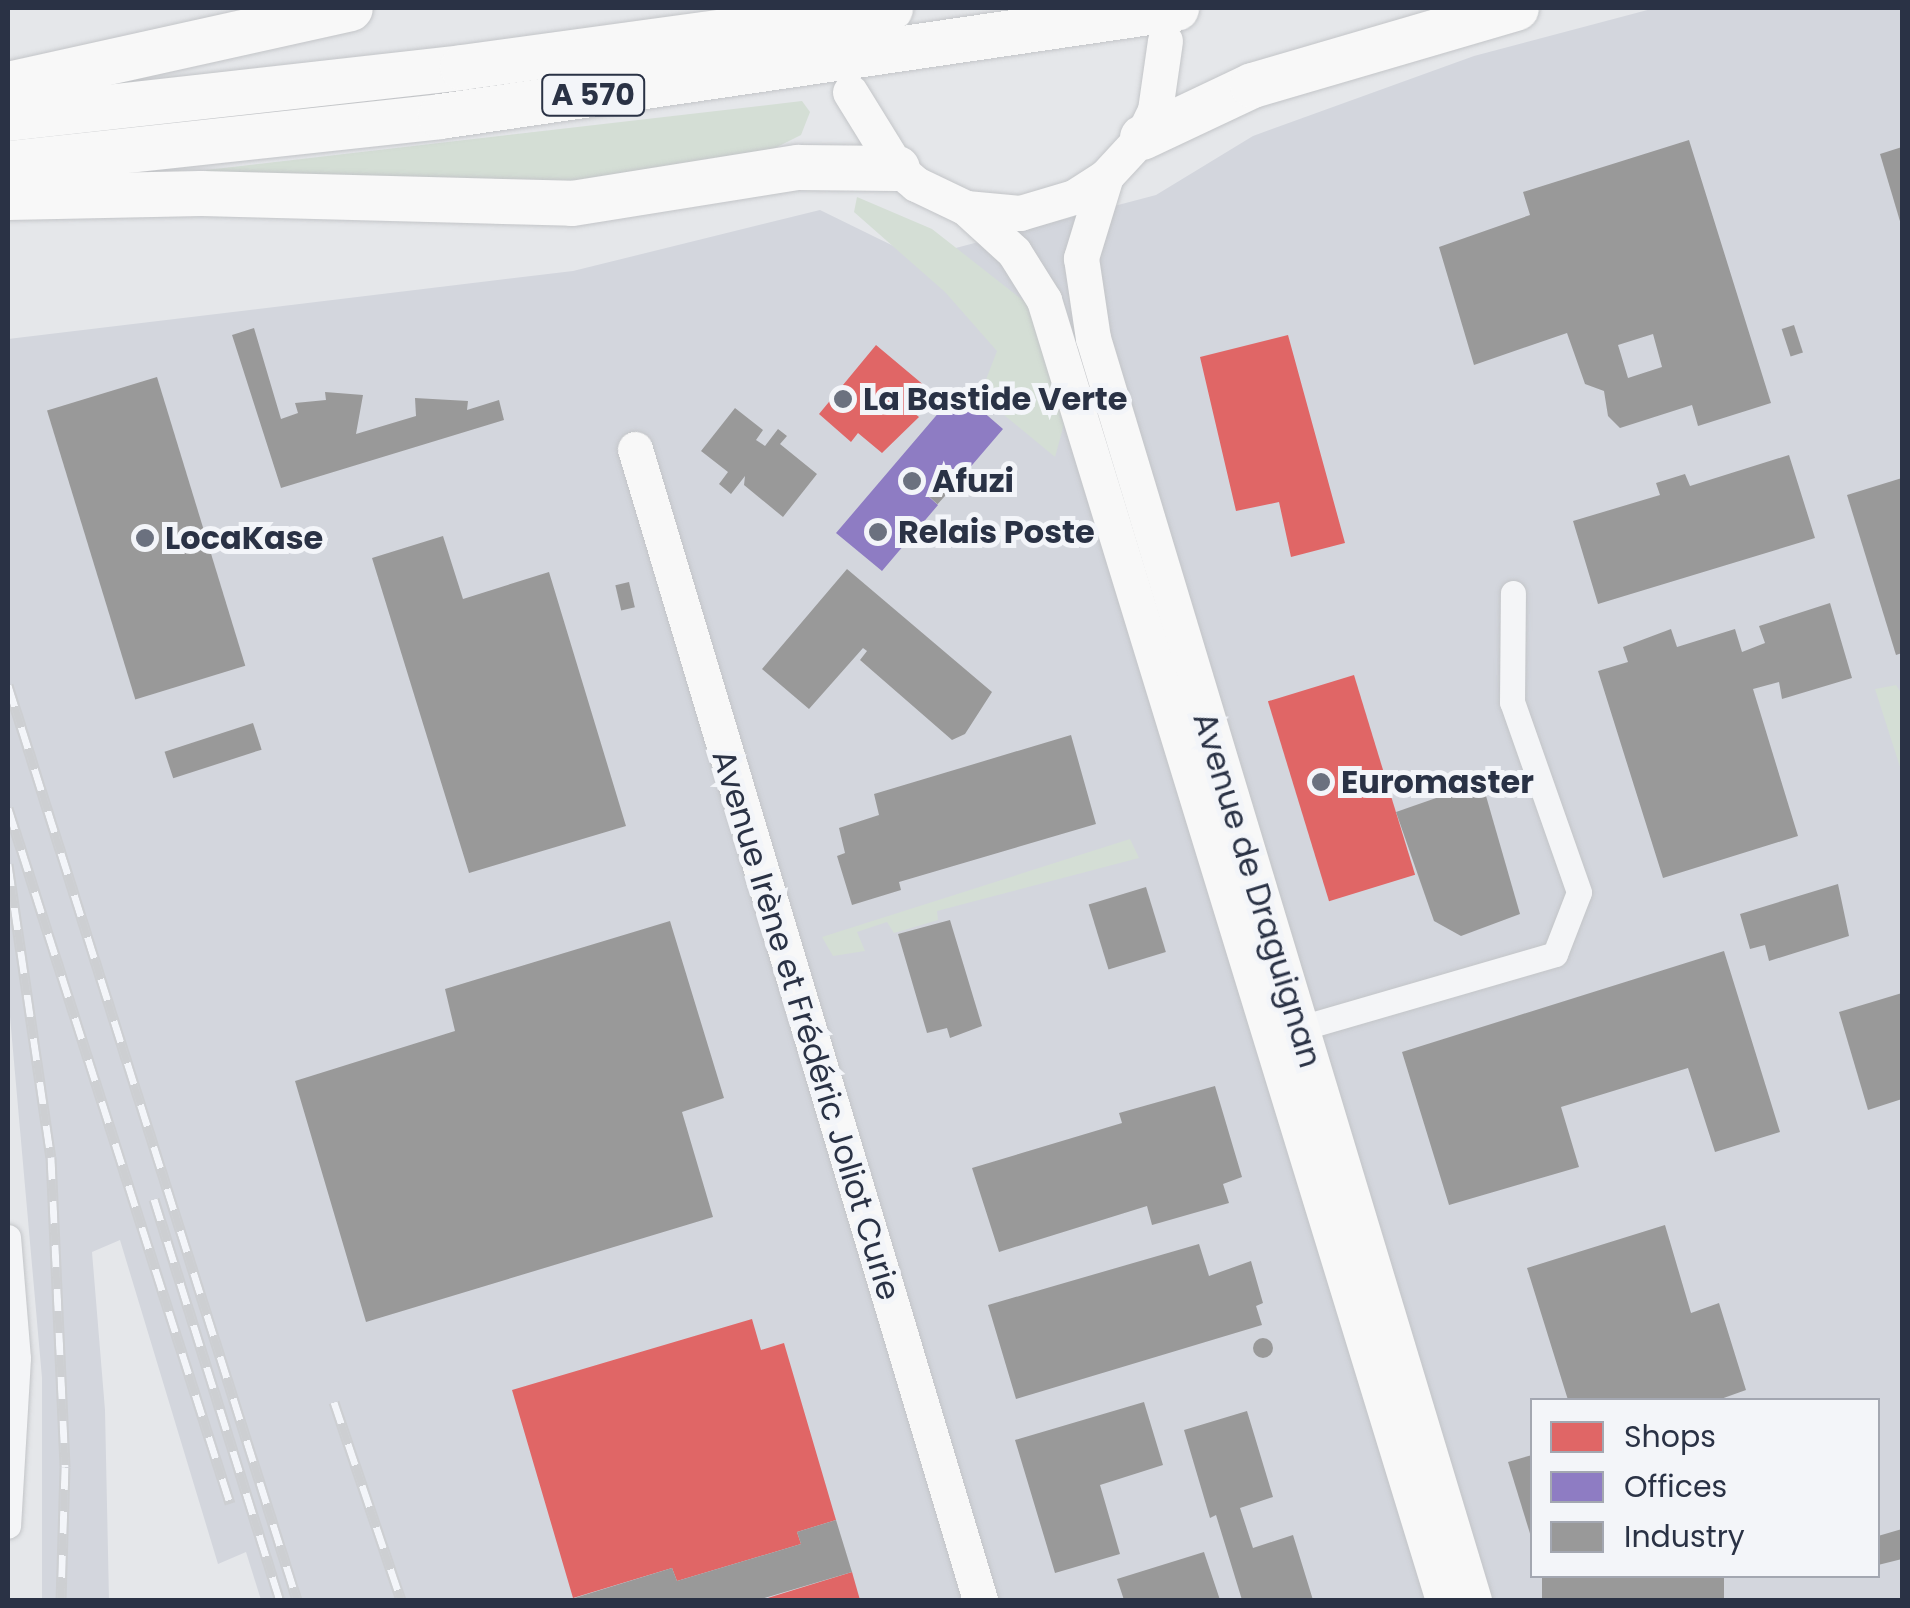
<!DOCTYPE html>
<meta charset="utf-8">
<style>
body{margin:0}
#map{position:relative;width:1910px;height:1608px;overflow:hidden;background:#e5e7ea;font-family:Poppins,sans-serif}
div>[style]{position:absolute}
.built>*{inset:0;background:#d3d6dd}
.green>*{inset:0;background:#d4ded5}
.shops>*{inset:0;background:#e06666;transform-origin:0 0}
.offices>*{inset:0;background:#8e7cc3}
.industry>*{inset:0;background:#999;transform-origin:0 0}
.round{border-radius:50%}
.roads{filter:drop-shadow(0 0 2px #c3c5c8) drop-shadow(0 0 2px #c3c5c8)}
.street>*{height:25px;margin:-12.5px;padding:0 12.5px;transform-origin:12.5px;border-radius:12.5px;background:#f4f5f7}
.secondary>*{height:35px;margin:-17.5px;padding:0 17.5px;transform-origin:17.5px;border-radius:17.5px;background:#f8f8f8}
.highway>*{height:45px;margin:-22.5px;padding:0 22.5px;transform-origin:22.5px;border-radius:22.5px;background:#f8f8f8}
.rail>*{height:11px;margin-top:-5.5px;transform-origin:0;background:repeating-linear-gradient(90deg,#f3f5f9 0 22px,#cdcfd2 0 44px);box-sizing:border-box;border-block:2px solid #cdcfd2}
.dots>*{width:28px;height:28px;translate:-50% -50%;box-sizing:border-box;border:5px solid #f3f5f9;border-radius:50%}
span{translate:-50% -50%;white-space:nowrap;text-align:center;line-height:1.15;-webkit-text-stroke:10px #f3f5f9;paint-order:stroke}
.shield-label span{padding:2px 8px;background:#f3f5f9;border:2px solid;border-radius:8px;-webkit-text-stroke-width:0}
.shield-label{font-size:30px;color:#2a3245;font-weight:700}
.poi-label{font-size:32px;color:#2a3245;font-weight:700}
.left{translate:0 -50%;text-align:left}
.street-label{font-size:32px;color:#2a3245}
.frame{position:absolute;inset:0;border:10px solid #2a3245;pointer-events:none}
.legend{position:absolute;left:1530px;top:1398px;width:350px;height:180px;box-sizing:border-box;background:#f3f5f9;border:2px solid #a3a7b1;margin:0;padding:12px 18px;list-style:none;font-size:30px;color:#2a3245}
.legend li{display:flex;align-items:center;gap:20px;height:50px}
.legend b{width:50px;border:2px solid #a3a7b1}
</style>
<div id="map">
<div class="built">
<div style="clip-path:polygon(evenodd,1655px 8px,1902px 8px,1902px 1600px,261px 1600px,246px 1552px,218px 1564px,120px 1240px,92px 1252px,105px 1410px,109px 1600px,42px 1600px,42px 1378px,8px 994px,8px 339px,573px 271px,820px 210px,918px 258px,1156px 195px,1253px 136px,1474px 56px,1655px 8px,1532px 1400px,1878px 1400px,1878px 1576px,1532px 1576px,1532px 1400px)"></div>
</div>
<div class="green">
<div style="clip-path:polygon(802px 101px,810px 112px,801px 135px,773px 149px,602px 182px,205px 180px,206px 170px)"></div>
<div style="clip-path:polygon(857px 197px,932px 229px,1029px 305px,1064px 424px,1055px 457px,980px 395px,997px 351px,945px 292px,854px 212px)"></div>
<div style="clip-path:polygon(1896px 685px,1902px 694px,1902px 773px,1875px 689px)"></div>
<div style="clip-path:polygon(1130px 839px,1139px 858px,937px 911px,938px 920px,894px 933px,887px 922px,857px 932px,865px 951px,833px 956px,822px 937px)"></div>
</div>
<div class="shops">
<div style="clip-path:polygon(1288px 335px,1345px 543px,1291px 557px,1279px 502px,1236px 511px,1200px 357px)"></div>
<div style="clip-path:polygon(876px 345px,932px 392px,914px 413px,919px 417px,882px 453px,858px 433px,851px 442px,819px 414px)"></div>
<div style="left:1354px;top:675px;width:209px;height:90px;rotate:73deg"></div>
<div style="clip-path:polygon(752px 1319px,761px 1350px,784px 1343px,836px 1520px,797px 1532px,801px 1544px,677px 1581px,672px 1568px,573px 1598px,512px 1390px)"></div>
<div style="clip-path:polygon(852px 1572px,860px 1600px,761px 1600px)"></div>
</div>
<div class="offices">
<div style="clip-path:polygon(958px 390px,1003px 429px,955px 485px,946px 477px,929px 497px,938px 505px,882px 571px,836px 533px)"></div>
</div>
<div class="industry">
<div style="clip-path:polygon(evenodd,1689px 140px,1771px 403px,1698px 426px,1692px 405px,1620px 428px,1608px 416px,1604px 391px,1585px 384px,1567px 333px,1474px 365px,1439px 247px,1530px 215px,1523px 192px,1689px 140px,1653px 334px,1662px 367px,1628px 378px,1618px 345px,1653px 334px)"></div>
<div style="clip-path:polygon(1902px 147px,1902px 228px,1880px 154px)"></div>
<div style="left:1794px;top:325px;width:29px;height:13px;rotate:72deg"></div>
<div style="clip-path:polygon(254px 328px,281px 419px,298px 413px,295px 403px,326px 400px,325px 392px,363px 395px,356px 434px,416px 416px,415px 398px,468px 401px,467px 410px,499px 400px,504px 420px,281px 488px,232px 335px)"></div>
<div style="left:157px;top:377px;width:302px;height:115px;rotate:73deg"></div>
<div style="clip-path:polygon(735px 408px,763px 430px,756px 440px,765px 446px,778px 429px,787px 436px,780px 444px,817px 474px,783px 517px,744px 485px,745px 476px,731px 494px,719px 484px,728px 472px,701px 451px)"></div>
<div style="clip-path:polygon(1789px 455px,1815px 538px,1598px 604px,1573px 521px,1660px 495px,1656px 483px,1685px 474px,1690px 486px)"></div>
<div style="left:946px;top:477px;width:12px;height:26px;rotate:42deg"></div>
<div style="clip-path:polygon(1902px 478px,1902px 653px,1896px 655px,1847px 495px)"></div>
<div style="clip-path:polygon(443px 536px,463px 599px,549px 572px,626px 826px,469px 873px,372px 558px)"></div>
<div style="clip-path:polygon(847px 569px,992px 692px,965px 734px,952px 740px,860px 660px,867px 651px,863px 648px,809px 709px,762px 669px)"></div>
<div style="left:629px;top:582px;width:26px;height:14px;rotate:77deg"></div>
<div style="clip-path:polygon(1830px 603px,1852px 678px,1782px 699px,1779px 682px,1753px 689px,1798px 836px,1663px 878px,1598px 671px,1628px 662px,1623px 647px,1671px 629px,1677px 647px,1735px 629px,1742px 652px,1765px 643px,1759px 626px)"></div>
<div style="left:253px;top:723px;width:28px;height:93px;rotate:72deg"></div>
<div style="clip-path:polygon(1071px 735px,1096px 824px,899px 882px,901px 890px,852px 905px,837px 856px,845px 853px,839px 828px,879px 815px,874px 794px)"></div>
<div style="clip-path:polygon(1482px 782px,1520px 914px,1461px 936px,1434px 921px,1396px 812px)"></div>
<div style="clip-path:polygon(1838px 884px,1849px 936px,1769px 961px,1765px 945px,1750px 949px,1740px 914px)"></div>
<div style="left:1146px;top:887px;width:68px;height:60px;rotate:73deg"></div>
<div style="clip-path:polygon(950px 920px,982px 1026px,950px 1038px,947px 1028px,927px 1033px,898px 934px)"></div>
<div style="clip-path:polygon(670px 921px,724px 1098px,682px 1112px,713px 1217px,366px 1322px,295px 1081px,455px 1031px,445px 989px)"></div>
<div style="clip-path:polygon(1724px 951px,1780px 1132px,1715px 1152px,1688px 1068px,1561px 1107px,1579px 1167px,1449px 1205px,1402px 1052px)"></div>
<div style="clip-path:polygon(1902px 993px,1902px 1099px,1868px 1110px,1839px 1012px)"></div>
<div style="clip-path:polygon(1215px 1086px,1242px 1177px,1223px 1184px,1229px 1203px,1152px 1225px,1147px 1206px,999px 1252px,972px 1168px,1122px 1123px,1119px 1113px)"></div>
<div style="clip-path:polygon(1665px 1225px,1691px 1313px,1719px 1303px,1746px 1390px,1718px 1400px,1568px 1400px,1527px 1268px)"></div>
<div style="clip-path:polygon(1199px 1244px,1209px 1276px,1251px 1261px,1263px 1303px,1256px 1306px,1262px 1325px,1016px 1399px,988px 1305px)"></div>
<div class="round" style="left:1253px;top:1338px;width:20px;height:20px"></div>
<div style="clip-path:polygon(1144px 1402px,1163px 1465px,1100px 1485px,1120px 1554px,1055px 1573px,1015px 1440px)"></div>
<div style="clip-path:polygon(1247px 1411px,1273px 1497px,1240px 1508px,1253px 1548px,1293px 1535px,1313px 1600px,1242px 1600px,1216px 1515px,1210px 1518px,1184px 1430px)"></div>
<div style="clip-path:polygon(1532px 1455px,1532px 1540px,1508px 1462px)"></div>
<div style="clip-path:polygon(836px 1520px,852px 1572px,758px 1600px,568px 1600px,672px 1568px,677px 1581px,801px 1544px,797px 1532px)"></div>
<div style="clip-path:polygon(1902px 1529px,1902px 1559px,1878px 1565px,1878px 1536px)"></div>
<div style="clip-path:polygon(1204px 1552px,1220px 1600px,1124px 1600px,1117px 1579px)"></div>
<div style="left:1542px;top:1576px;width:182px;height:25px"></div>
</div>
<div class="roads">
<div class="street">
<div style="left:1287px;top:1032px;width:279px;rotate:-16.2deg"></div>
<div style="left:1555px;top:954px;width:66px;rotate:-68.8deg"></div>
<div style="left:1579px;top:892px;width:201px;rotate:-109.4deg"></div>
<div style="left:1512px;top:702px;width:109px;rotate:-89.5deg"></div>
<div style="left:8px;top:1237px;width:121px;rotate:85.3deg"></div>
<div style="left:18px;top:1358px;width:168px;rotate:93.4deg"></div>
</div>
<div class="secondary">
<div style="left:850px;top:92px;width:89px;rotate:58.3deg"></div>
<div style="left:897px;top:168px;width:25px;rotate:40deg"></div>
<div style="left:916px;top:184px;width:55px;rotate:25.6deg"></div>
<div style="left:966px;top:208px;width:54px;rotate:5.3deg"></div>
<div style="left:1020px;top:213px;width:56px;rotate:-16.5deg"></div>
<div style="left:1074px;top:197px;width:38px;rotate:-33deg"></div>
<div style="left:1106px;top:176px;width:53px;rotate:-47.3deg"></div>
<div style="left:1142px;top:137px;width:30px;rotate:-64deg"></div>
<div style="left:1155px;top:110px;width:70px;rotate:-81.8deg"></div>
<div style="left:1106px;top:176px;width:86px;rotate:107deg"></div>
<div style="left:1081px;top:258px;width:81px;rotate:81.5deg"></div>
<div style="left:1093px;top:338px;width:1318px;rotate:73.2deg"></div>
<div style="left:966px;top:208px;width:65px;rotate:42.5deg"></div>
<div style="left:1014px;top:252px;width:57px;rotate:58deg"></div>
<div style="left:1044px;top:300px;width:1360px;rotate:72.94deg"></div>
<div style="left:635px;top:449px;width:1202px;rotate:73.31deg"></div>
</div>
<div class="highway">
<div style="left:8px;top:84px;width:350px;rotate:-12.5deg"></div>
<div style="left:8px;top:118px;width:457px;rotate:-6.4deg"></div>
<div style="left:462px;top:67px;width:432px;rotate:-7.8deg"></div>
<div style="left:1142px;top:137px;width:122px;rotate:-25.3deg"></div>
<div style="left:1252px;top:85px;width:275px;rotate:-16.3deg"></div>
<div style="left:8px;top:163px;width:435px;rotate:-6.2deg"></div>
<div style="left:440px;top:116px;width:744px;rotate:-8.35deg"></div>
<div style="left:8px;top:197px;width:193px;rotate:-1.2deg"></div>
<div style="left:201px;top:193px;width:371px;rotate:1.5deg"></div>
<div style="left:572px;top:203px;width:229px;rotate:-9.1deg"></div>
<div style="left:798px;top:167px;width:99px;rotate:0.6deg"></div>
</div>
</div>
<div class="rail">
<div style="left:8px;top:685px;width:960px;rotate:72.47deg"></div>
<div style="left:8px;top:808px;width:730px;rotate:72.29deg"></div>
<div style="left:8px;top:864px;width:296px;rotate:81.7deg"></div>
<div style="left:51px;top:1157px;width:310px;rotate:87.4deg"></div>
<div style="left:65px;top:1467px;width:133px;rotate:91.7deg"></div>
<div style="left:154px;top:1199px;width:420px;rotate:72.6deg"></div>
<div style="left:334px;top:1402px;width:209px;rotate:71.3deg"></div>
</div>
<div class="dots">
<div style="left:843px;top:399px;background:#6b717f"></div>
<div style="left:912px;top:481px;background:#6b717f"></div>
<div style="left:878px;top:532px;background:#6b717f"></div>
<div style="left:145px;top:538px;background:#6b717f"></div>
<div style="left:1321px;top:782px;background:#6b717f"></div>
</div>
<div class="shield-label">
<span style="left:593px;top:95px">A 570</span>
</div>
<div class="poi-label">
<span class="left" style="left:863px;top:399px">La Bastide Verte</span>
<span class="left" style="left:932px;top:481px">Afuzi</span>
<span class="left" style="left:898px;top:532px">Relais Poste</span>
<span class="left" style="left:165px;top:538px">LocaKase</span>
<span class="left" style="left:1341px;top:782px">Euromaster</span>
</div>
<div class="street-label">
<span style="left:1257px;top:890px;rotate:73deg">Avenue de Draguignan</span>
<span style="left:806px;top:1025px;rotate:73deg">Avenue Irène et Frédéric Joliot Curie</span>
</div>
<div class="frame"></div>
<ul class="legend">
<li><b style="height:28px;background:#e06666"></b>Shops</li>
<li><b style="height:28px;background:#8e7cc3"></b>Offices</li>
<li><b style="height:28px;background:#999"></b>Industry</li>
</ul>
</div>
